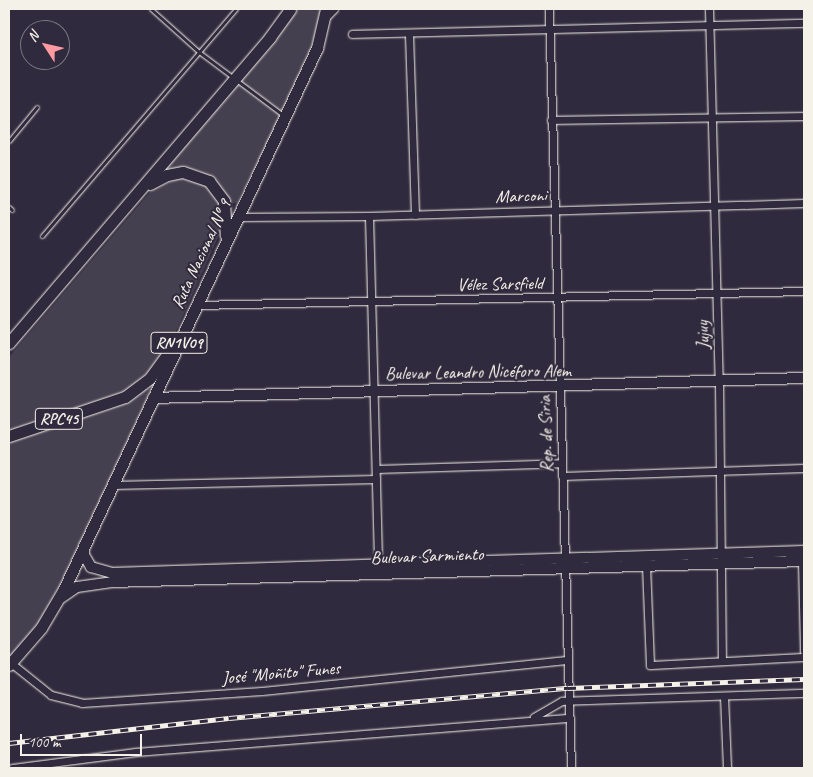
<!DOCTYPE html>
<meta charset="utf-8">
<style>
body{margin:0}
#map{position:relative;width:813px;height:777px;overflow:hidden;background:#2f2a3d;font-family:Caveat,sans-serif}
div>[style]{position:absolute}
.green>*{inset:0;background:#454050}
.roads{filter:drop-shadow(0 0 1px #f4f1e8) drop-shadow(0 0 1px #f4f1e8)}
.lane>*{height:3px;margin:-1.5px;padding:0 1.5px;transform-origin:1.5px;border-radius:1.5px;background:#2f2a3d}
.street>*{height:7px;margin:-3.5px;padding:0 3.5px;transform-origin:3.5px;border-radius:3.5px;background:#2f2a3d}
.secondary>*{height:10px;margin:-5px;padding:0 5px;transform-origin:5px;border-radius:5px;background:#2f2a3d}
.primary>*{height:11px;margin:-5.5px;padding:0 5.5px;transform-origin:5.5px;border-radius:5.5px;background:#2f2a3d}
.rail>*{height:4.5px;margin-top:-2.25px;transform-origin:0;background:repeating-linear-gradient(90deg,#2f2a3d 0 8px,#f4f1e8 0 16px);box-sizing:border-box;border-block:1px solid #f4f1e8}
span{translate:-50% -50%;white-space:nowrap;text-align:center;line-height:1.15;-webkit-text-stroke:4px #2f2a3d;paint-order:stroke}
.shield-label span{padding:1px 4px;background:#2f2a3d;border:1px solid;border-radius:4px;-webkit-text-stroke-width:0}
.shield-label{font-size:16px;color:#f4f1e8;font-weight:700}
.street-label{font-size:18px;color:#f4f1e8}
.frame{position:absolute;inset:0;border:10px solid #f4f1e8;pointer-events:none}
.north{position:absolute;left:20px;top:20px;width:50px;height:50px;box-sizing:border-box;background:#2f2a3d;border:1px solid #7e7a81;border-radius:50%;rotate:305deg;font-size:14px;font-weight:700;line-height:20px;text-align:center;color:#f4f1e8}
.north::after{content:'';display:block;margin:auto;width:18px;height:22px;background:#ff9aa2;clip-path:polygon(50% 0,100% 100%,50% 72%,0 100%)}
.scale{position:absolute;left:20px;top:734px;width:122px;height:22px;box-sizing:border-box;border:2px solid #f4f1e8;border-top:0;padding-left:6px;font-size:15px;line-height:18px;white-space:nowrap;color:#f4f1e8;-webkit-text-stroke:4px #2f2a3d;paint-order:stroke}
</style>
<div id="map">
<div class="green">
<div style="clip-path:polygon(295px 9px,321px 9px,315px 40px,302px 75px,237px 203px,229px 203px,216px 180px,199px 171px,182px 167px,162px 171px)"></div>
<div style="clip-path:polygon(179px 178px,205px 185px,220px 204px,222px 228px,178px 327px,158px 363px,127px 391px,9px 431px,9px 357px,152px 190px)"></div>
<div style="clip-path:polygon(145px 389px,152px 389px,66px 574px,36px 627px,9px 659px,9px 442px,33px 431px,111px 409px)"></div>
</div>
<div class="roads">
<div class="lane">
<div style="left:151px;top:9px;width:64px;rotate:41.9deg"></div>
<div style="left:199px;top:52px;width:105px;rotate:36.9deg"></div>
<div style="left:9px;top:141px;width:44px;rotate:-50.5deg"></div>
<div style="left:9px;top:207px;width:4px;rotate:45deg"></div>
<div style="left:42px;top:236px;width:299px;rotate:-49.5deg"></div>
</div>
<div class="street">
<div style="left:549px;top:9px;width:759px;rotate:88.34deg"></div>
<div style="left:709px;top:9px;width:372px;rotate:88.5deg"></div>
<div style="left:719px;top:381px;width:280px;rotate:89.4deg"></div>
<div style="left:324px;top:19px;width:14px;rotate:-45deg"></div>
<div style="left:352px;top:34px;width:452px;rotate:-1.4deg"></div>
<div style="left:409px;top:34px;width:181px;rotate:88.1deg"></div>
<div style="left:551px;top:120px;width:253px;rotate:-0.9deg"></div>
<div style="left:369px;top:216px;width:352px;rotate:88.5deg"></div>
<div style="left:238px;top:217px;width:131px;rotate:-0.4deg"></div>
<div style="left:369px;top:216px;width:435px;rotate:-1.7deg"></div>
<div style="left:197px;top:305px;width:607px;rotate:-1.32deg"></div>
<div style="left:376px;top:469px;width:186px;rotate:-1.8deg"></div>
<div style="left:562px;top:476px;width:242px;rotate:-1.9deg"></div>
<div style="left:112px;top:485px;width:264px;rotate:-1.3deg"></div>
<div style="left:802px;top:561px;width:90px;rotate:88.7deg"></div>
<div style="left:646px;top:565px;width:100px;rotate:87.7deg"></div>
<div style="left:650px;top:665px;width:154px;rotate:-3deg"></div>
<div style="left:11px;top:663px;width:51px;rotate:38.7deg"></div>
<div style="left:51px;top:695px;width:32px;rotate:14deg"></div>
<div style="left:82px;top:703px;width:180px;rotate:-3.8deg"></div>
<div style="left:262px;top:691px;width:306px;rotate:-5.8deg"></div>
<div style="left:724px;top:696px;width:72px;rotate:87.6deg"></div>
<div style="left:534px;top:717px;width:32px;rotate:-30deg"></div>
<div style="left:562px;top:701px;width:242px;rotate:-1.9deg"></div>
<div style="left:12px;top:768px;width:125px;rotate:-7.4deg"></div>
<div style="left:136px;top:752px;width:435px;rotate:-4.5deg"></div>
</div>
<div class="secondary">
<div style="left:153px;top:398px;width:651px;rotate:-1.76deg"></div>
<div style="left:84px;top:546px;width:9px;rotate:90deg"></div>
<div style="left:84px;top:555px;width:14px;rotate:60deg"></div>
<div style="left:91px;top:567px;width:22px;rotate:16deg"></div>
<div style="left:112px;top:573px;width:692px;rotate:-1.82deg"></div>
<div style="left:61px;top:598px;width:19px;rotate:-35deg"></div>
<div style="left:77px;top:587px;width:35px;rotate:-8deg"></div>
<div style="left:112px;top:582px;width:692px;rotate:-1.74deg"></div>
</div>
<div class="primary">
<div style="left:150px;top:184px;width:19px;rotate:-28deg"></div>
<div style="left:167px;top:175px;width:16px;rotate:-11deg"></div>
<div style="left:183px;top:172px;width:28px;rotate:19deg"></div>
<div style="left:209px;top:181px;width:25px;rotate:53deg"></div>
<div style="left:224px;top:201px;width:34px;rotate:87deg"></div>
<div style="left:9px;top:343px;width:402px;rotate:-49.5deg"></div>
<div style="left:270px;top:37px;width:34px;rotate:-54deg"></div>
<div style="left:9px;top:436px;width:122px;rotate:-18.6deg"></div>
<div style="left:125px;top:397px;width:31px;rotate:-37deg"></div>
<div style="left:150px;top:378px;width:29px;rotate:-54deg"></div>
<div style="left:9px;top:665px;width:49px;rotate:-49.1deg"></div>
<div style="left:41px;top:628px;width:45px;rotate:-59.5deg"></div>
<div style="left:64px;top:589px;width:597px;rotate:-64.94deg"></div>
<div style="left:317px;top:48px;width:40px;rotate:-77deg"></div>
</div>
</div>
<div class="rail">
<div style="left:9px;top:743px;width:221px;rotate:-6.5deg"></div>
<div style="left:229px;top:718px;width:340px;rotate:-5.1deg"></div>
<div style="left:568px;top:688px;width:236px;rotate:-2.2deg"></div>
</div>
<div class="shield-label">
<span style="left:179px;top:343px">RN1V09</span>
<span style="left:59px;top:419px">RPC45</span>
</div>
<div class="street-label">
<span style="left:521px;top:196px;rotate:-2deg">Marconi</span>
<span style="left:201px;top:254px;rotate:-65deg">Ruta Nacional Nº 9</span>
<span style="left:500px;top:284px;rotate:-1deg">Vélez Sarsfield</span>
<span style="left:703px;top:335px;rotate:-92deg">Jujuy</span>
<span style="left:478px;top:372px;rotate:-1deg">Bulevar Leandro Nicéforo Alem</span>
<span style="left:546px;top:434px;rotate:-92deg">Rep. de Siria</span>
<span style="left:427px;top:556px;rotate:-2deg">Bulevar Sarmiento</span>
<span style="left:281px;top:673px;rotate:-5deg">José "Moñito" Funes</span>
</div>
<div class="frame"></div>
<div class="north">N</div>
<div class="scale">100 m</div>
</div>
